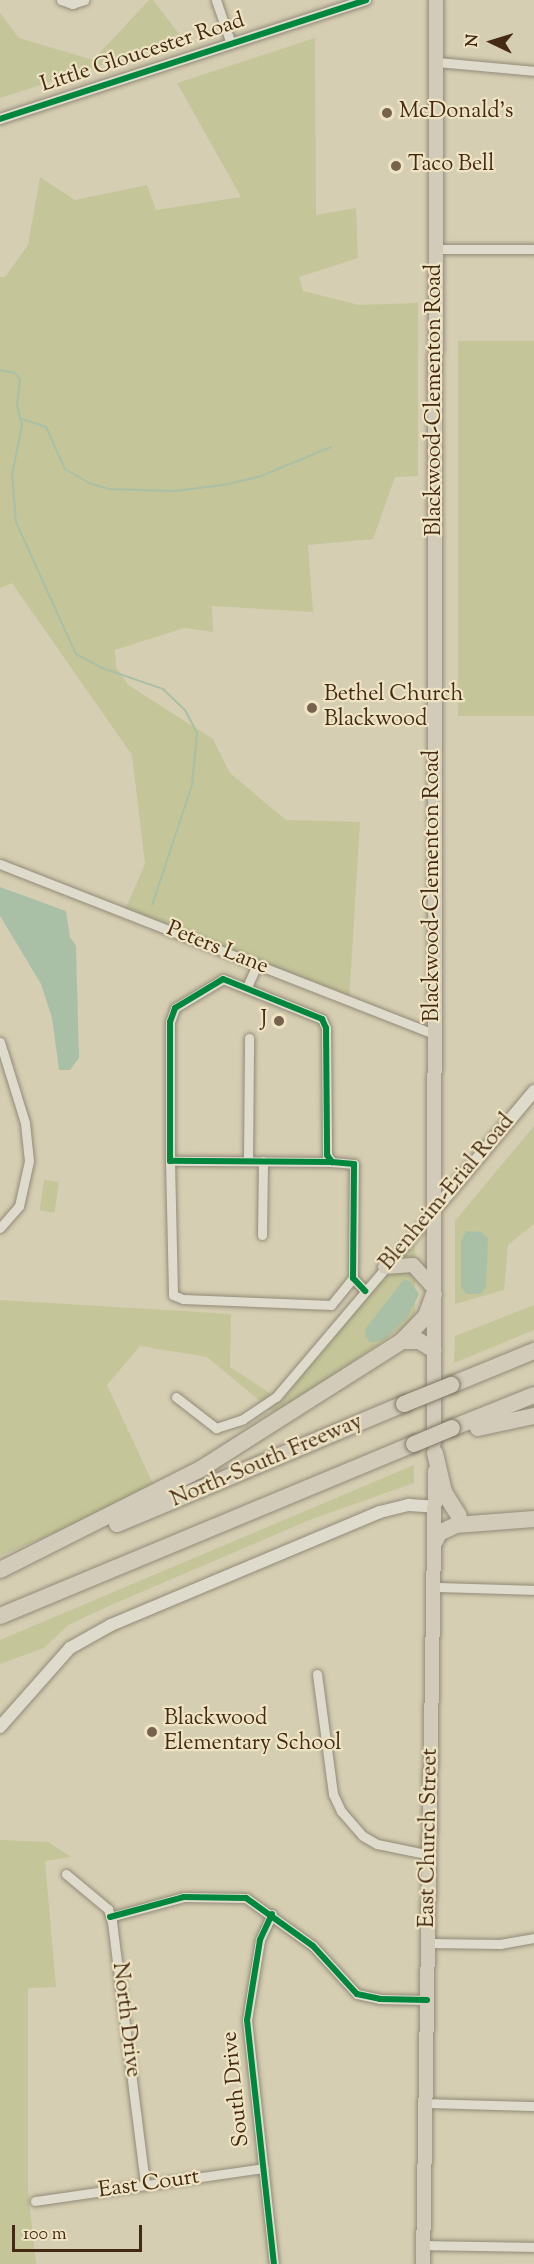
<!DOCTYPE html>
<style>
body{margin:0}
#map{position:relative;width:534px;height:2264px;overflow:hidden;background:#d6ceb2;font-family:"Sorts Mill Goudy",serif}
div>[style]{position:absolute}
.green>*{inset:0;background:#c4c599;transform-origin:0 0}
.water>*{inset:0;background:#aac0a6}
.stream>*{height:2px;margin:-1px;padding:0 1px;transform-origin:1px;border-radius:1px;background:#aac0a6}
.roads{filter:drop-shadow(0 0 2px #928a78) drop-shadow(0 0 2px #928a78)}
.minor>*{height:9px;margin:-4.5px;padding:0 4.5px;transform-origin:4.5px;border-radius:4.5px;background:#dedbcc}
.tertiary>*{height:10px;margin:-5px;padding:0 5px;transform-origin:5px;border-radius:5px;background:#dedbcc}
.secondary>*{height:12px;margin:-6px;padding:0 6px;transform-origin:6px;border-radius:6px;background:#dedbcc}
.primary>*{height:14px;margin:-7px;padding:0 7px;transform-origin:7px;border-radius:7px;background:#d3cbb9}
.motorway>*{height:16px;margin:-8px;padding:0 8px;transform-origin:8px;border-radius:8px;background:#d3cbb9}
.bridges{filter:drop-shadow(0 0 2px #7d7463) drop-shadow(0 0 2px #7d7463)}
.motorway-bridge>*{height:16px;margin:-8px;padding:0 8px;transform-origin:8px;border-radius:8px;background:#d3cbb9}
.cycleway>*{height:6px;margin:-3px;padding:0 3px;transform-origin:3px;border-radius:3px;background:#00873e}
.dots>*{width:16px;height:16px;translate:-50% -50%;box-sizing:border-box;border:3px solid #eee4c3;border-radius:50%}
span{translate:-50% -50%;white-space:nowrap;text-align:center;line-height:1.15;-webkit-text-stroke:4.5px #eee4c3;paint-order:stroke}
.street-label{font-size:22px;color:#442913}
.poi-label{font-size:22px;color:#442913}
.left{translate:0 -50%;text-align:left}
.right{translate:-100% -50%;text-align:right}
.north{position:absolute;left:462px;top:12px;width:60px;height:60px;-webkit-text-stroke:4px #eee4c3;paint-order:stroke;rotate:274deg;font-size:16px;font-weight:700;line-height:24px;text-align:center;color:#442913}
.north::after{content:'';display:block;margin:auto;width:21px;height:27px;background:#442913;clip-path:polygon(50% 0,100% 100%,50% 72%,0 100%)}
.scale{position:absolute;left:12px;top:2225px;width:130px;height:27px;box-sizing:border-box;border:3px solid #442913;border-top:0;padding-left:8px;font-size:18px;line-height:21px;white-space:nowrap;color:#442913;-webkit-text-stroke:4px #eee4c3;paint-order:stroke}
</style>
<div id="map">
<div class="green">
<div style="clip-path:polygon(149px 0,153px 0,183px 39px,0 98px,0 13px,19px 38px,93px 60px)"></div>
<div style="clip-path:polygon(315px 38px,316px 215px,356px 208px,358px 258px,299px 277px,303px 291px,359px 305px,418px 303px,418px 476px,395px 477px,373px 539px,308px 545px,313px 612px,212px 606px,213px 632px,184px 628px,115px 650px,116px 667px,128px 685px,213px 739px,230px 773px,286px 820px,360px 822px,349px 1002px,123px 914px,145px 864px,132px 755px,12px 583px,0 588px,0 277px,5px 277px,28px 245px,40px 177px,75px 200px,147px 185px,156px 210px,241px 197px,177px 83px)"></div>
<div style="left:458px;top:341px;width:76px;height:375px"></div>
<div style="clip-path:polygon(534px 1126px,534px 1224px,508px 1245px,504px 1290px,455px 1304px,455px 1221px)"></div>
<div style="left:44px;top:1180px;width:15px;height:31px;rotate:8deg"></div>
<div style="clip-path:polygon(415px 1232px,415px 1328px,397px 1331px,277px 1415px,207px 1357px,140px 1346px,107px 1385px,155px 1488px,159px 1488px,0 1556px,0 1300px,231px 1314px,230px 1367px,282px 1401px)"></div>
<div style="clip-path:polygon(534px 1305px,534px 1330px,454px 1363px,455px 1336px)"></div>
<div style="clip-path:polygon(414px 1465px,414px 1483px,312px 1519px,111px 1605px,68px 1625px,44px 1648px,0 1664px,0 1640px)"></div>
<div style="clip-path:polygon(0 1840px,48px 1842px,71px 1857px,45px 1861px,56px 1987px,28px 1988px,28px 2191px,36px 2264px,0 2264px)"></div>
</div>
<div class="water">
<div style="clip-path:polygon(0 887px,66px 911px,70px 937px,76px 946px,79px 1058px,70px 1070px,59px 1070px,52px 1018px,41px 984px,0 916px)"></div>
<div style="clip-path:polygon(466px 1231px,481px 1232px,488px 1238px,486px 1287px,481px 1294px,467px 1294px,461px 1288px,461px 1241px)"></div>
<div style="clip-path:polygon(404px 1279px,411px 1282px,419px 1294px,408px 1316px,385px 1339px,370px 1343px,365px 1336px,366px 1328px)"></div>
</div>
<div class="stream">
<div style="left:0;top:370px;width:15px;rotate:11deg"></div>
<div style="left:15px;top:373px;width:9px;rotate:54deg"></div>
<div style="left:20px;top:380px;width:25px;rotate:97deg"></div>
<div style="left:17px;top:405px;width:21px;rotate:76deg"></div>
<div style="left:22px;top:425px;width:51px;rotate:101.3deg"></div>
<div style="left:12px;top:475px;width:47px;rotate:85.1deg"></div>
<div style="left:16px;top:522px;width:145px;rotate:65.6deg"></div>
<div style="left:76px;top:654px;width:30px;rotate:28deg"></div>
<div style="left:102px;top:668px;width:65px;rotate:19deg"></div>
<div style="left:163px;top:689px;width:30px;rotate:44deg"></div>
<div style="left:185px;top:710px;width:26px;rotate:62deg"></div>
<div style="left:197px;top:733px;width:52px;rotate:95.5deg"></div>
<div style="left:192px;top:785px;width:126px;rotate:108.4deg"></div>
<div style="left:22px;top:419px;width:25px;rotate:18deg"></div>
<div style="left:46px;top:427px;width:46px;rotate:65.7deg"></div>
<div style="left:65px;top:469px;width:28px;rotate:30deg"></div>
<div style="left:89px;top:483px;width:21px;rotate:17deg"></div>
<div style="left:109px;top:489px;width:66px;rotate:1.7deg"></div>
<div style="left:175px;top:491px;width:48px;rotate:-7.1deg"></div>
<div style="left:223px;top:485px;width:39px;rotate:-13deg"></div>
<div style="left:261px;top:476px;width:76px;rotate:-22.5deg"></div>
</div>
<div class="roads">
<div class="minor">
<div style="left:61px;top:0;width:12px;rotate:20deg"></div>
<div style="left:72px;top:4px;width:13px;rotate:-18deg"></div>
<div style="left:216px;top:0;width:46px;rotate:71.2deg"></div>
<div style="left:436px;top:62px;width:98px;rotate:5.2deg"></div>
<div style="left:437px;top:249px;width:97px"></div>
<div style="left:0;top:864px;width:465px;rotate:21.4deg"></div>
<div style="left:247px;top:987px;width:24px;rotate:-66deg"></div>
<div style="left:0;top:1042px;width:85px;rotate:72.8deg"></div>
<div style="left:25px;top:1123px;width:38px;rotate:84deg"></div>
<div style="left:29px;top:1161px;width:46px;rotate:102.5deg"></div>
<div style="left:19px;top:1206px;width:29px;rotate:131deg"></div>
<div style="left:170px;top:1161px;width:134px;rotate:88.7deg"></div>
<div style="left:173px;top:1295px;width:11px;rotate:22deg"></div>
<div style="left:183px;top:1299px;width:148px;rotate:2.3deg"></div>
<div style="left:331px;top:1305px;width:35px;rotate:-51deg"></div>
<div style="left:248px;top:1161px;width:123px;rotate:-89.5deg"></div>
<div style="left:332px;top:1162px;width:162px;rotate:-179.6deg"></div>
<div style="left:170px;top:1161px;width:139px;rotate:-90deg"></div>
<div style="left:170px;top:1022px;width:15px;rotate:-70deg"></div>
<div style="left:175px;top:1008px;width:56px;rotate:-31.1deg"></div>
<div style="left:223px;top:979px;width:107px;rotate:22deg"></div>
<div style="left:322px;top:1019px;width:10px;rotate:66deg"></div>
<div style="left:326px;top:1028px;width:127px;rotate:89.5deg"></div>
<div style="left:327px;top:1155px;width:9px;rotate:54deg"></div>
<div style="left:332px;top:1162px;width:22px;rotate:5deg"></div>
<div style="left:354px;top:1164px;width:114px;rotate:90.5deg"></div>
<div style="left:353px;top:1278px;width:18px;rotate:47deg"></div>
<div style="left:262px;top:1235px;width:74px;rotate:-89.2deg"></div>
<div style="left:176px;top:1397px;width:51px;rotate:37.8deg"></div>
<div style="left:216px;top:1428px;width:28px;rotate:-18deg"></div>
<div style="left:243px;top:1419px;width:40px;rotate:-34deg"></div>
<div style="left:276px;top:1397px;width:243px;rotate:-49.7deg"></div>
<div style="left:434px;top:1587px;width:100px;rotate:1.7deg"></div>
<div style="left:317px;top:1674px;width:121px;rotate:82.4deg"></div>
<div style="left:333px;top:1794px;width:19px;rotate:65deg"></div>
<div style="left:341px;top:1811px;width:33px;rotate:49deg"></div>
<div style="left:363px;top:1836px;width:16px;rotate:30deg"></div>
<div style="left:377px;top:1844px;width:54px;rotate:11.7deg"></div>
<div style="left:66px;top:1874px;width:55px;rotate:39.8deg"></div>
<div style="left:108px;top:1909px;width:14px;rotate:73deg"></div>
<div style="left:112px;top:1922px;width:265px;rotate:82.8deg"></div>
<div style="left:272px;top:1914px;width:29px;rotate:115deg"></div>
<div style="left:260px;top:1940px;width:81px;rotate:99.2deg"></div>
<div style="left:247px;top:2020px;width:245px;rotate:83.7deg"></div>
<div style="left:110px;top:1917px;width:77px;rotate:-15.1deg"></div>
<div style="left:184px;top:1897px;width:62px;rotate:0.9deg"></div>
<div style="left:246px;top:1898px;width:82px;rotate:35.6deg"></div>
<div style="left:313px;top:1946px;width:65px;rotate:47.5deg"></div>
<div style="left:357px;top:1994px;width:24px;rotate:12deg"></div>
<div style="left:380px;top:1999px;width:47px;rotate:1.2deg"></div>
<div style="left:428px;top:1943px;width:72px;rotate:0.8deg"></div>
<div style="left:500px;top:1944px;width:35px;rotate:-10deg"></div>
<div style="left:425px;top:2103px;width:109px;rotate:1.6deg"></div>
<div style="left:35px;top:2201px;width:231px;rotate:-8.2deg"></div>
<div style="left:423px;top:2245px;width:111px;rotate:1deg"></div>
</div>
<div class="tertiary">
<div style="left:0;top:119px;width:385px;rotate:-18deg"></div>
</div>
<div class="secondary">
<div style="left:433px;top:1212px;width:158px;rotate:-50.1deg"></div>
<div style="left:0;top:1727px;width:106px;rotate:-48.5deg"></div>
<div style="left:70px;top:1648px;width:47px;rotate:-29.3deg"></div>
<div style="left:111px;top:1625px;width:292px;rotate:-22.8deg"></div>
<div style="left:380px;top:1512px;width:30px;rotate:-14deg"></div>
<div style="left:409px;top:1505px;width:26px;rotate:4deg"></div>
</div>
<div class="primary">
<div style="left:385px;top:1267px;width:28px;rotate:-4deg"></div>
<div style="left:413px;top:1265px;width:31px;rotate:48deg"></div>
<div style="left:434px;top:1443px;width:1443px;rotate:-89.92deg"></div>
<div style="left:423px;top:2264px;width:793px;rotate:-89.13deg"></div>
</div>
<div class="motorway">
<div style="left:402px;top:1341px;width:35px;rotate:-46deg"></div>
<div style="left:426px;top:1316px;width:23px;rotate:-70deg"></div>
<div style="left:451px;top:1385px;width:90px;rotate:-22.3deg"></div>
<div style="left:452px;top:1428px;width:88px;rotate:-21.9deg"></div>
<div style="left:478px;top:1428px;width:57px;rotate:-12.1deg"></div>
<div style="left:435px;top:1453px;width:40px;rotate:77deg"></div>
<div style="left:444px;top:1492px;width:28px;rotate:58deg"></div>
<div style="left:117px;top:1524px;width:311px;rotate:-22.7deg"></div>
<div style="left:435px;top:1541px;width:9px;rotate:-63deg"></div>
<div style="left:439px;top:1533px;width:19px;rotate:-25deg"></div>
<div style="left:456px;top:1525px;width:78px;rotate:-4.4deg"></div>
<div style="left:0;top:1570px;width:223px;rotate:-26.7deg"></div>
<div style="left:199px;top:1470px;width:241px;rotate:-32.4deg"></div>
<div style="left:402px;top:1341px;width:17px"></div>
<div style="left:419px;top:1341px;width:17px;rotate:31deg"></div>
<div style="left:0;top:1616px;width:448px;rotate:-22.6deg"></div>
</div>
</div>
<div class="bridges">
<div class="motorway-bridge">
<div style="left:404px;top:1404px;width:51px;rotate:-22deg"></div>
<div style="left:414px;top:1444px;width:41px;rotate:-22.8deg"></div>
</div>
</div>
<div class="cycleway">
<div style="left:0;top:119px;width:385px;rotate:-18deg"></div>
<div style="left:332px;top:1162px;width:162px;rotate:-179.6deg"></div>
<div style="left:170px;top:1161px;width:139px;rotate:-90deg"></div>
<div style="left:170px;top:1022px;width:15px;rotate:-70deg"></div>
<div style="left:175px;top:1008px;width:56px;rotate:-31.1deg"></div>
<div style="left:223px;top:979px;width:107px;rotate:22deg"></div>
<div style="left:322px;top:1019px;width:10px;rotate:66deg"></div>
<div style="left:326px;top:1028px;width:127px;rotate:89.5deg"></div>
<div style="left:327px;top:1155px;width:9px;rotate:54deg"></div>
<div style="left:332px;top:1162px;width:22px;rotate:5deg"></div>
<div style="left:354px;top:1164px;width:114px;rotate:90.5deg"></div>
<div style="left:353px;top:1278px;width:18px;rotate:47deg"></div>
<div style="left:272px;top:1914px;width:29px;rotate:115deg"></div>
<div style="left:260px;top:1940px;width:81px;rotate:99.2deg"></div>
<div style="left:247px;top:2020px;width:245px;rotate:83.7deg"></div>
<div style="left:110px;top:1917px;width:77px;rotate:-15.1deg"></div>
<div style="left:184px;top:1897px;width:62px;rotate:0.9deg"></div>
<div style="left:246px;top:1898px;width:82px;rotate:35.6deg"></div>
<div style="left:313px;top:1946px;width:65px;rotate:47.5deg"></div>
<div style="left:357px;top:1994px;width:24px;rotate:12deg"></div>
<div style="left:380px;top:1999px;width:47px;rotate:1.2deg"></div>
</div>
<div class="dots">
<div style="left:387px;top:113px;background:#77634b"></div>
<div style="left:396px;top:166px;background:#77634b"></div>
<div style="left:312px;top:708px;background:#77634b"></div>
<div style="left:279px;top:1021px;background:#77634b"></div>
<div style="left:152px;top:1732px;background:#77634b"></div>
</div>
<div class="street-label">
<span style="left:143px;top:54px;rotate:-18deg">Little Gloucester Road</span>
<span style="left:436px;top:400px;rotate:-90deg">Blackwood-Clementon Road</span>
<span style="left:434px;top:886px;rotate:-90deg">Blackwood-Clementon Road</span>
<span style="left:217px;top:949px;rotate:22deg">Peters Lane</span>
<span style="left:448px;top:1193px;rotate:-50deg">Blenheim-Erial Road</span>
<span style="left:267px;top:1462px;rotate:-23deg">North-South Freeway</span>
<span style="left:430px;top:1838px;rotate:-89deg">East Church Street</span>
<span style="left:125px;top:2020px;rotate:83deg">North Drive</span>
<span style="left:237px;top:2089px;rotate:-96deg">South Drive</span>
<span style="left:149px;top:2185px;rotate:-8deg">East Court</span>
</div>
<div class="poi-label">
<span class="left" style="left:399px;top:113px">McDonald's</span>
<span class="left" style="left:408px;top:166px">Taco Bell</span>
<span class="left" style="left:324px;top:708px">Bethel Church<br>Blackwood</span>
<span class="right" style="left:267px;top:1021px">J</span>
<span class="left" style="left:164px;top:1732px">Blackwood<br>Elementary School</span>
</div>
<div class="north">N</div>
<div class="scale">100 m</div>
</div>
